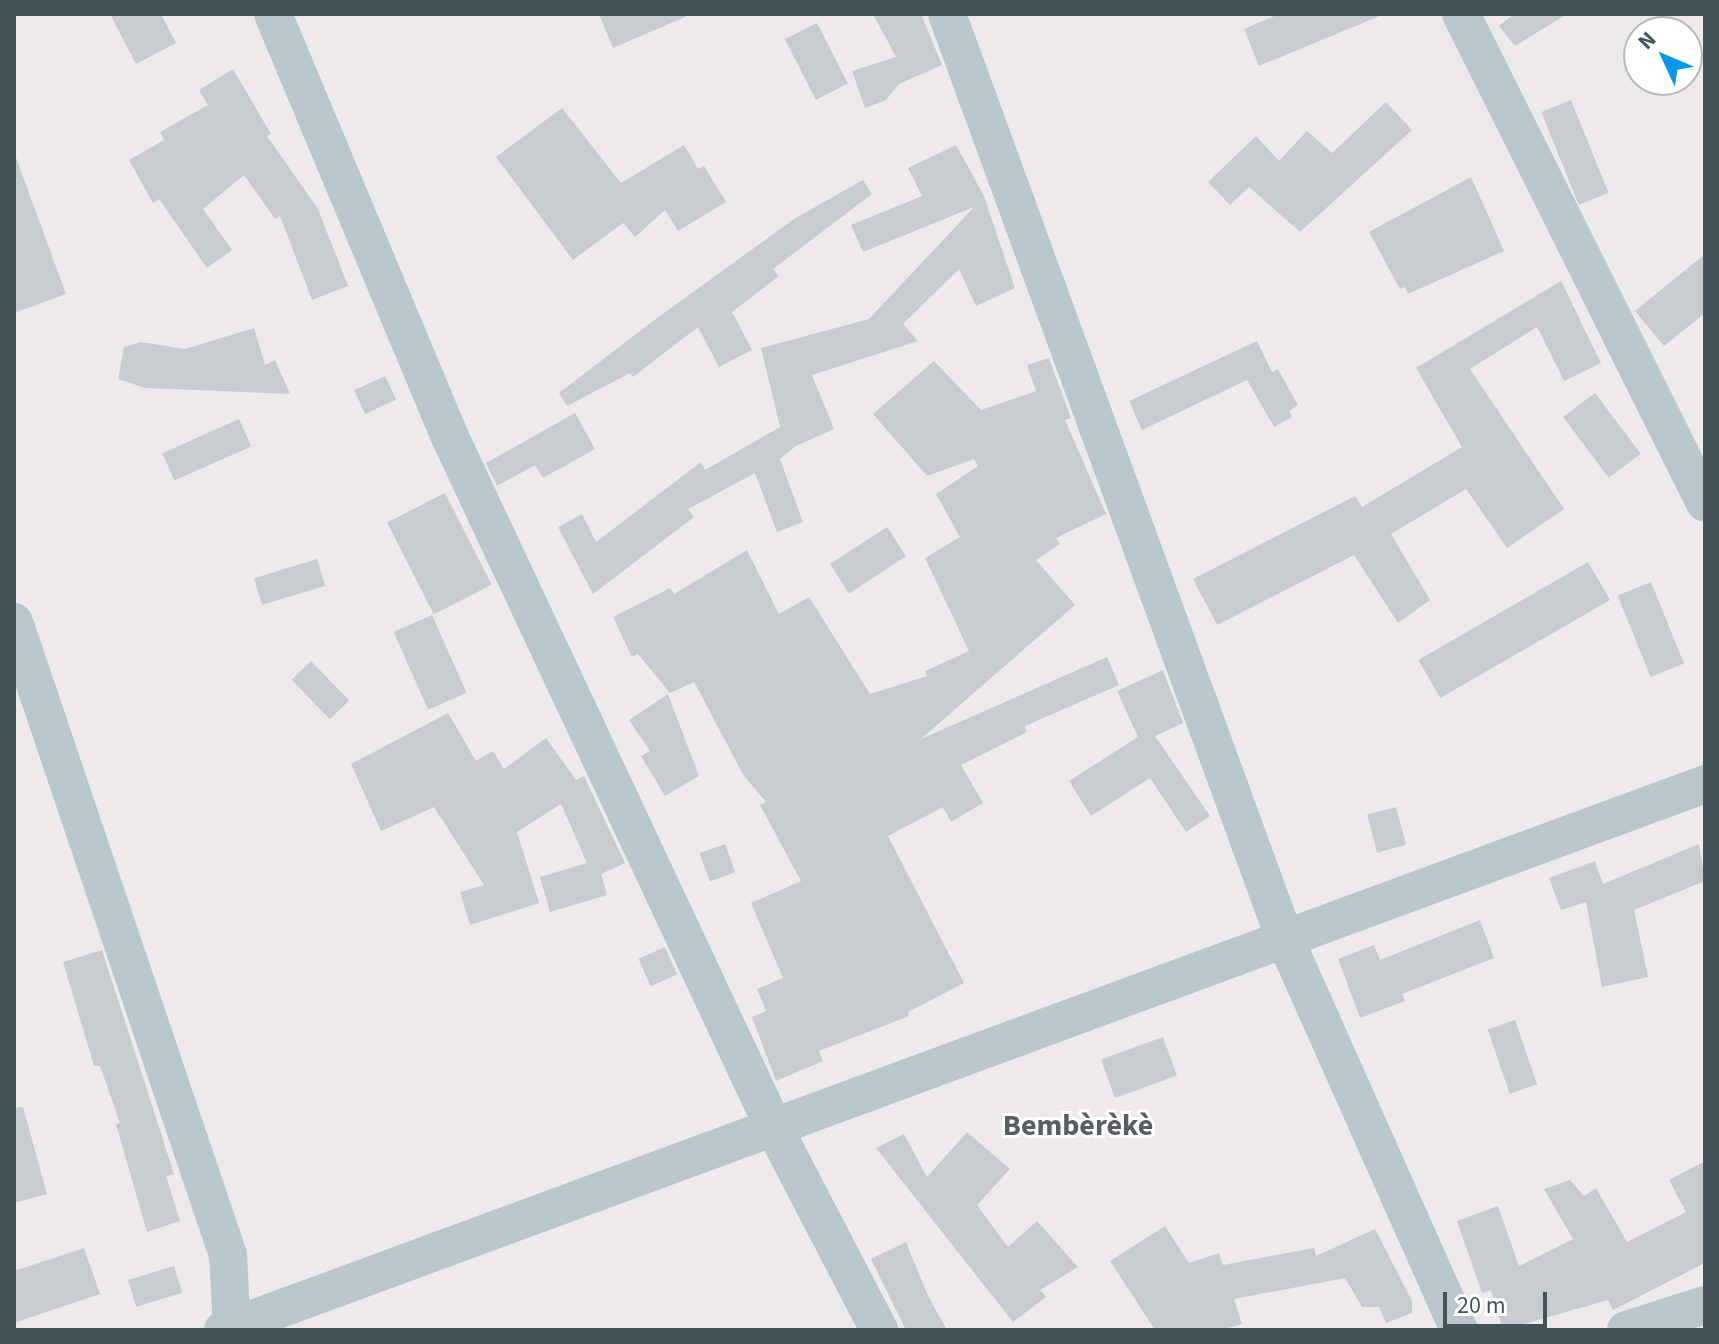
<!DOCTYPE html>
<meta charset="utf-8">
<style>
body{margin:0}
#map{position:relative;width:1719px;height:1344px;overflow:hidden;background:#eeeaeb;font-family:"Source Sans 3",sans-serif}
div>[style]{position:absolute}
.building>*{inset:0;background:#c7ccd1;transform-origin:0 0}
.minor>*{height:38px;margin:-19px;padding:0 19px;transform-origin:19px;border-radius:19px;background:#b7c7cd}
span{translate:-50% -50%;white-space:nowrap;text-align:center;line-height:1.15;-webkit-text-stroke:6px #fff;paint-order:stroke}
.district-label{font-size:30px;color:#575d61;font-weight:700}
.frame{position:absolute;inset:0;border:16px solid #42535a;pointer-events:none}
.north{position:absolute;left:1623px;top:16px;width:80px;height:80px;box-sizing:border-box;background:#fff;border:2px solid #b3babd;border-radius:50%;rotate:314deg;font-size:22px;font-weight:700;line-height:32px;text-align:center;color:#42535a}
.north::after{content:'';display:block;margin:auto;width:28px;height:36px;background:#0697ed;clip-path:polygon(50% 0,100% 100%,50% 72%,0 100%)}
.scale{position:absolute;left:1443px;top:1292px;width:104px;height:36px;box-sizing:border-box;border:4px solid #42535a;border-top:0;padding-left:10px;font-size:24px;line-height:28px;white-space:nowrap;color:#42535a;-webkit-text-stroke:6px #fff;paint-order:stroke}
</style>
<div id="map">
<div class="building">
<div style="clip-path:polygon(110px 14px,161px 14px,176px 43px,136px 64px)"></div>
<div style="clip-path:polygon(599px 14px,692px 14px,613px 48px)"></div>
<div style="clip-path:polygon(873px 14px,921px 14px,942px 65px,899px 84px,886px 100px,865px 108px,852px 71px,896px 57px)"></div>
<div style="clip-path:polygon(1279px 14px,1382px 14px,1382px 15px,1259px 66px,1244px 29px)"></div>
<div style="clip-path:polygon(1514px 14px,1567px 14px,1515px 46px,1499px 26px)"></div>
<div style="left:817px;top:23px;width:68px;height:36px;rotate:63deg"></div>
<div style="clip-path:polygon(233px 69px,271px 134px,267px 136px,318px 209px,348px 286px,312px 300px,280px 216px,275px 219px,244px 175px,203px 209px,232px 250px,207px 268px,159px 199px,153px 203px,129px 160px,164px 140px,160px 132px,208px 105px,199px 90px)"></div>
<div style="left:1571px;top:100px;width:100px;height:32px;rotate:68deg"></div>
<div style="clip-path:polygon(1386px 102px,1412px 130px,1300px 232px,1249px 187px,1230px 205px,1208px 182px,1256px 136px,1279px 161px,1307px 131px,1332px 153px)"></div>
<div style="clip-path:polygon(562px 108px,621px 183px,684px 145px,698px 169px,704px 166px,726px 202px,678px 231px,665px 210px,635px 237px,623px 223px,573px 260px,496px 157px)"></div>
<div style="clip-path:polygon(956px 145px,984px 196px,1015px 288px,976px 306px,959px 269px,903px 324px,918px 341px,812px 375px,834px 429px,796px 446px,780px 459px,803px 522px,777px 532px,755px 473px,688px 509px,694px 517px,593px 594px,558px 527px,582px 514px,596px 542px,701px 462px,705px 470px,780px 427px,761px 348px,869px 319px,974px 207px,863px 252px,851px 225px,922px 196px,908px 168px)"></div>
<div style="clip-path:polygon(14px 152px,66px 294px,14px 313px)"></div>
<div style="clip-path:polygon(1471px 177px,1504px 251px,1408px 294px,1405px 287px,1400px 289px,1369px 232px)"></div>
<div style="clip-path:polygon(863px 180px,872px 194px,773px 269px,779px 276px,732px 312px,752px 350px,719px 367px,698px 327px,633px 377px,630px 373px,567px 406px,559px 393px,653px 321px,794px 219px)"></div>
<div style="clip-path:polygon(1705px 254px,1705px 313px,1664px 346px,1635px 311px)"></div>
<div style="clip-path:polygon(1561px 281px,1601px 363px,1564px 381px,1537px 327px,1470px 369px,1564px 509px,1507px 548px,1466px 489px,1391px 534px,1430px 600px,1398px 623px,1354px 555px,1217px 625px,1193px 579px,1355px 496px,1362px 507px,1462px 447px,1416px 368px)"></div>
<div style="clip-path:polygon(254px 328px,265px 365px,275px 360px,290px 394px,145px 388px,118px 379px,124px 347px,141px 342px,185px 349px)"></div>
<div style="clip-path:polygon(1257px 341px,1272px 372px,1278px 369px,1298px 405px,1289px 411px,1292px 417px,1274px 427px,1247px 380px,1142px 430px,1129px 401px)"></div>
<div style="clip-path:polygon(1049px 358px,1071px 418px,1065px 420px,1106px 514px,1056px 538px,1060px 544px,1036px 560px,1075px 605px,921px 739px,1107px 657px,1119px 685px,1025px 726px,1027px 732px,961px 765px,983px 803px,951px 822px,943px 807px,888px 836px,964px 983px,908px 1012px,909px 1016px,819px 1051px,823px 1061px,776px 1081px,752px 1017px,766px 1011px,757px 989px,783px 978px,751px 903px,801px 881px,760px 805px,766px 802px,744px 776px,694px 682px,670px 693px,638px 654px,632px 657px,613px 617px,670px 588px,674px 594px,747px 550px,779px 614px,809px 597px,870px 694px,927px 676px,925px 671px,969px 651px,925px 558px,960px 537px,936px 494px,978px 466px,974px 459px,927px 476px,873px 414px,934px 361px,981px 410px,1036px 391px,1027px 365px)"></div>
<div style="left:385px;top:376px;width:26px;height:34px;rotate:65deg"></div>
<div style="left:1595px;top:393px;width:76px;height:40px;rotate:53deg"></div>
<div style="clip-path:polygon(575px 413px,595px 449px,543px 478px,535px 465px,497px 486px,486px 463px)"></div>
<div style="left:239px;top:419px;width:30px;height:84px;rotate:66deg"></div>
<div style="left:445px;top:493px;width:103px;height:65px;rotate:63deg"></div>
<div style="left:887px;top:527px;width:35px;height:68px;rotate:57deg"></div>
<div style="left:317px;top:559px;width:28px;height:66px;rotate:73deg"></div>
<div style="left:1588px;top:562px;width:44px;height:196px;rotate:60deg"></div>
<div style="left:1651px;top:582px;width:88px;height:36px;rotate:68deg"></div>
<div style="left:432px;top:615px;width:85px;height:42px;rotate:66deg"></div>
<div style="left:311px;top:661px;width:55px;height:27px;rotate:46deg"></div>
<div style="clip-path:polygon(1163px 670px,1183px 723px,1155px 736px,1210px 816px,1186px 832px,1150px 778px,1091px 816px,1069px 781px,1138px 737px,1117px 691px)"></div>
<div style="clip-path:polygon(668px 694px,699px 776px,665px 796px,641px 756px,650px 751px,629px 720px)"></div>
<div style="clip-path:polygon(448px 713px,476px 761px,493px 751px,504px 769px,546px 738px,576px 780px,584px 776px,625px 863px,601px 874px,607px 895px,550px 912px,540px 877px,587px 863px,561px 804px,517px 832px,539px 903px,470px 925px,460px 892px,484px 885px,434px 807px,381px 831px,351px 764px)"></div>
<div style="left:1396px;top:807px;width:39px;height:30px;rotate:75deg"></div>
<div style="left:725px;top:844px;width:30px;height:27px;rotate:70deg"></div>
<div style="clip-path:polygon(1699px 844px,1705px 881px,1634px 910px,1648px 977px,1602px 987px,1586px 902px,1561px 910px,1549px 878px,1595px 861px,1603px 884px)"></div>
<div style="clip-path:polygon(1480px 920px,1494px 958px,1402px 994px,1405px 1001px,1360px 1018px,1338px 959px,1374px 945px,1380px 960px)"></div>
<div style="left:665px;top:947px;width:30px;height:29px;rotate:66deg"></div>
<div style="clip-path:polygon(102px 950px,174px 1174px,166px 1176px,180px 1221px,147px 1232px,116px 1124px,120px 1123px,100px 1066px,94px 1066px,63px 962px)"></div>
<div style="left:1515px;top:1020px;width:68px;height:29px;rotate:71deg"></div>
<div style="left:1163px;top:1037px;width:41px;height:66px;rotate:70deg"></div>
<div style="clip-path:polygon(23px 1107px,47px 1194px,14px 1203px,14px 1108px)"></div>
<div style="clip-path:polygon(967px 1132px,1010px 1169px,977px 1205px,1008px 1247px,1037px 1221px,1078px 1267px,1040px 1290px,1046px 1297px,1013px 1322px,876px 1148px,904px 1134px,927px 1177px)"></div>
<div style="clip-path:polygon(1705px 1161px,1705px 1263px,1613px 1310px,1608px 1300px,1503px 1330px,1491px 1290px,1482px 1293px,1457px 1221px,1498px 1206px,1519px 1266px,1573px 1239px,1544px 1189px,1570px 1180px,1584px 1196px,1596px 1188px,1627px 1242px,1686px 1212px,1669px 1180px)"></div>
<div style="clip-path:polygon(1165px 1226px,1189px 1263px,1219px 1253px,1223px 1265px,1314px 1248px,1316px 1256px,1375px 1229px,1412px 1301px,1412px 1313px,1386px 1323px,1379px 1307px,1362px 1307px,1345px 1278px,1234px 1299px,1242px 1324px,1221px 1330px,1155px 1330px,1110px 1261px)"></div>
<div style="clip-path:polygon(906px 1242px,928px 1296px,947px 1330px,906px 1330px,871px 1259px)"></div>
<div style="clip-path:polygon(84px 1248px,100px 1294px,14px 1323px,14px 1271px)"></div>
<div style="left:174px;top:1266px;width:28px;height:48px;rotate:73deg"></div>
</div>
<div class="minor">
<div style="left:273px;top:14px;width:456px;rotate:67.3deg"></div>
<div style="left:449px;top:435px;width:765px;rotate:64.87deg"></div>
<div style="left:774px;top:1128px;width:228px;rotate:62.5deg"></div>
<div style="left:947px;top:14px;width:985px;rotate:69.93deg"></div>
<div style="left:1285px;top:939px;width:428px;rotate:66deg"></div>
<div style="left:1461px;top:14px;width:546px;rotate:63.48deg"></div>
<div style="left:14px;top:622px;width:668px;rotate:71.32deg"></div>
<div style="left:228px;top:1255px;width:75px;rotate:86.9deg"></div>
<div style="left:223px;top:1330px;width:1579px;rotate:-20.22deg"></div>
<div style="left:1626px;top:1330px;width:83px;rotate:-17.6deg"></div>
</div>
<div class="district-label">
<span style="left:1078px;top:1126px">Bembèrèkè</span>
</div>
<div class="frame"></div>
<div class="north">N</div>
<div class="scale">20 m</div>
</div>
